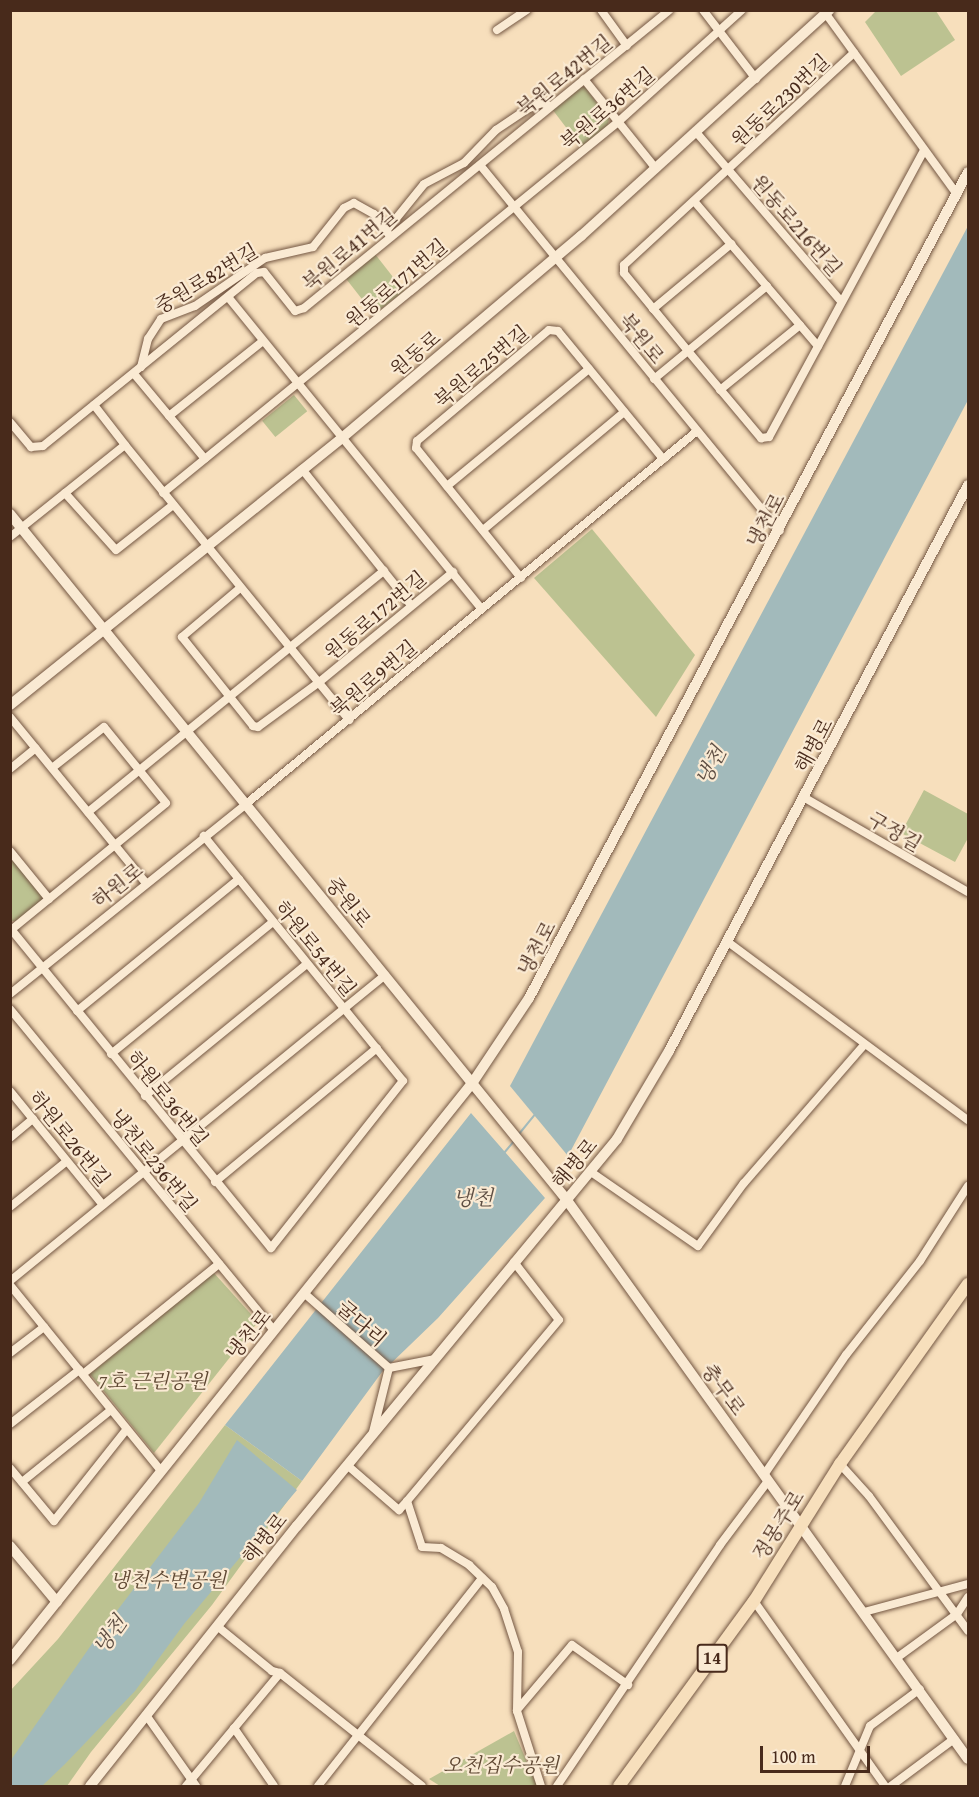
<!DOCTYPE html>
<meta charset="utf-8">
<style>
body{margin:0}
#map{position:relative;width:979px;height:1797px;overflow:hidden;background:#f7dfbc;font-family:"Gentium Book Plus","Noto Serif KR",serif}
div>[style]{position:absolute}
.green>*{inset:0;background:#bcc291;transform-origin:0 0}
.water>*{inset:0;background:#a2babb}
.stream>*{height:2px;margin:-1px;padding:0 1px;transform-origin:1px;border-radius:1px;background:#a2babb}
.roads{filter:drop-shadow(0 0 2px #745743) drop-shadow(0 0 2px #745743)}
.minor>*{height:8px;margin:-4px;padding:0 4px;transform-origin:4px;border-radius:4px;background:#faead3}
.tertiary>*{height:10px;margin:-5px;padding:0 5px;transform-origin:5px;border-radius:5px;background:#faead3}
.secondary>*{height:10px;margin:-5px;padding:0 5px;transform-origin:5px;border-radius:5px;background:#faead3}
.primary>*{height:12px;margin:-6px;padding:0 6px;transform-origin:6px;border-radius:6px;background:#f7dfbc}
span{translate:-50% -50%;white-space:nowrap;text-align:center;line-height:1.15;-webkit-text-stroke:4.5px #faead3;paint-order:stroke}
.shield-label span{padding:2px 4px;background:#faead3;border:2px solid;border-radius:4px;-webkit-text-stroke-width:0}
.shield-label{font-size:18px;color:#482a1b;font-weight:700}
.street-label{font-size:20px;color:#482a1b}
.park-label{font-size:20px;color:#5f4833;font-style:italic}
.water-label{font-size:21px;color:#5e4e43;font-style:italic}
.frame{position:absolute;inset:0;border:12px solid #482a1b;pointer-events:none}
.scale{position:absolute;left:760px;top:1746px;width:110px;height:27px;box-sizing:border-box;border:3px solid #482a1b;border-top:0;padding-left:8px;font-size:18px;line-height:21px;white-space:nowrap;color:#482a1b;-webkit-text-stroke:4px #faead3;paint-order:stroke}
</style>
<div id="map">
<div class="green">
<div style="clip-path:polygon(876px 11px,936px 11px,955px 40px,901px 76px,865px 22px)"></div>
<div style="clip-path:polygon(580px 87px,585px 87px,609px 119px,608px 125px,581px 147px,552px 109px)"></div>
<div style="left:375px;top:254px;width:47px;height:38px;rotate:52deg"></div>
<div style="left:294px;top:395px;width:21px;height:41px;rotate:51deg"></div>
<div style="clip-path:polygon(592px 529px,695px 655px,656px 717px,534px 578px)"></div>
<div style="clip-path:polygon(924px 790px,968px 814px,968px 838px,955px 862px,901px 833px)"></div>
<div style="clip-path:polygon(10px 854px,46px 897px,16px 921px,11px 921px)"></div>
<div style="clip-path:polygon(214px 1273px,258px 1322px,154px 1453px,90px 1374px)"></div>
<div style="clip-path:polygon(225px 1425px,302px 1481px,212px 1605px,91px 1752px,67px 1786px,11px 1786px,10px 1691px,58px 1639px)"></div>
<div style="clip-path:polygon(514px 1731px,537px 1786px,440px 1786px,429px 1779px)"></div>
</div>
<div class="water">
<div style="clip-path:polygon(968px 226px,968px 400px,568px 1156px,510px 1086px)"></div>
<div style="clip-path:polygon(471px 1113px,545px 1198px,438px 1318px,382px 1372px,302px 1481px,225px 1425px)"></div>
<div style="clip-path:polygon(237px 1440px,297px 1490px,184px 1624px,135px 1691px,65px 1764px,42px 1786px,11px 1786px,11px 1760px,94px 1641px,199px 1503px)"></div>
</div>
<div class="stream">
<div style="left:519px;top:1134px;width:27px;rotate:-51deg"></div>
<div style="left:504px;top:1153px;width:16px;rotate:-50deg"></div>
</div>
<div class="roads">
<div class="minor">
<div style="left:601px;top:10px;width:44px;rotate:54.2deg"></div>
<div style="left:703px;top:10px;width:87px;rotate:52.5deg"></div>
<div style="left:826px;top:14px;width:223px;rotate:54deg"></div>
<div style="left:497px;top:30px;width:36px;rotate:-34deg"></div>
<div style="left:584px;top:79px;width:115px;rotate:51.3deg"></div>
<div style="left:696px;top:132px;width:223px;rotate:49.4deg"></div>
<div style="left:480px;top:165px;width:473px;rotate:50.7deg"></div>
<div style="left:694px;top:201px;width:191px;rotate:49.5deg"></div>
<div style="left:386px;top:231px;width:60px;rotate:-51deg"></div>
<div style="left:424px;top:184px;width:45px;rotate:-27.7deg"></div>
<div style="left:464px;top:163px;width:46px;rotate:-45.9deg"></div>
<div style="left:496px;top:130px;width:37px;rotate:-34deg"></div>
<div style="left:527px;top:109px;width:16px;rotate:-22deg"></div>
<div style="left:542px;top:103px;width:9px;rotate:21deg"></div>
<div style="left:767px;top:286px;width:102px;rotate:140.6deg"></div>
<div style="left:688px;top:351px;width:101px;rotate:-129.4deg"></div>
<div style="left:624px;top:273px;width:8px;rotate:-90deg"></div>
<div style="left:624px;top:265px;width:313px;rotate:-42.7deg"></div>
<div style="left:228px;top:297px;width:402px;rotate:50.9deg"></div>
<div style="left:653px;top:309px;width:102px;rotate:-39.8deg"></div>
<div style="left:141px;top:367px;width:29px;rotate:-76deg"></div>
<div style="left:148px;top:339px;width:24px;rotate:-57deg"></div>
<div style="left:161px;top:319px;width:36px;rotate:-21deg"></div>
<div style="left:195px;top:306px;width:85px;rotate:-34.4deg"></div>
<div style="left:265px;top:258px;width:49px;rotate:-12.9deg"></div>
<div style="left:313px;top:247px;width:50px;rotate:-51.5deg"></div>
<div style="left:344px;top:208px;width:11px;rotate:-27deg"></div>
<div style="left:354px;top:203px;width:23px;rotate:29deg"></div>
<div style="left:374px;top:214px;width:26px;rotate:54deg"></div>
<div style="left:135px;top:375px;width:109px;rotate:50.2deg"></div>
<div style="left:654px;top:379px;width:44px;rotate:-39.5deg"></div>
<div style="left:688px;top:351px;width:114px;rotate:50deg"></div>
<div style="left:761px;top:438px;width:8px;rotate:-7deg"></div>
<div style="left:769px;top:437px;width:326px;rotate:-61.6deg"></div>
<div style="left:720px;top:390px;width:103px;rotate:-39.1deg"></div>
<div style="left:94px;top:405px;width:51px;rotate:52.2deg"></div>
<div style="left:169px;top:416px;width:120px;rotate:-38.6deg"></div>
<div style="left:10px;top:422px;width:33px;rotate:50deg"></div>
<div style="left:31px;top:447px;width:12px;rotate:-5deg"></div>
<div style="left:43px;top:446px;width:275px;rotate:-39deg"></div>
<div style="left:257px;top:273px;width:7px;rotate:-8deg"></div>
<div style="left:264px;top:272px;width:50px;rotate:51.5deg"></div>
<div style="left:295px;top:311px;width:9px;rotate:-18deg"></div>
<div style="left:304px;top:308px;width:471px;rotate:-39.2deg"></div>
<div style="left:302px;top:469px;width:174px;rotate:51.3deg"></div>
<div style="left:447px;top:486px;width:184px;rotate:-39.5deg"></div>
<div style="left:65px;top:493px;width:76px;rotate:48.2deg"></div>
<div style="left:116px;top:550px;width:73px;rotate:-38.3deg"></div>
<div style="left:163px;top:493px;width:587px;rotate:-39.19deg"></div>
<div style="left:618px;top:122px;width:167px;rotate:-42.1deg"></div>
<div style="left:483px;top:530px;width:184px;rotate:-39.9deg"></div>
<div style="left:10px;top:537px;width:147px;rotate:-38.7deg"></div>
<div style="left:125px;top:445px;width:355px;rotate:50.8deg"></div>
<div style="left:521px;top:578px;width:167px;rotate:-128.9deg"></div>
<div style="left:416px;top:448px;width:7px;rotate:-82deg"></div>
<div style="left:417px;top:441px;width:172px;rotate:-40.1deg"></div>
<div style="left:549px;top:330px;width:9px;rotate:6deg"></div>
<div style="left:558px;top:331px;width:166px;rotate:50.6deg"></div>
<div style="left:240px;top:588px;width:76px;rotate:139.8deg"></div>
<div style="left:182px;top:637px;width:114px;rotate:51.4deg"></div>
<div style="left:253px;top:726px;width:5px;rotate:11deg"></div>
<div style="left:258px;top:727px;width:74px;rotate:-36.3deg"></div>
<div style="left:318px;top:683px;width:175px;rotate:-39.4deg"></div>
<div style="left:10px;top:717px;width:215px;rotate:50.7deg"></div>
<div style="left:10px;top:769px;width:33px;rotate:-39deg"></div>
<div style="left:805px;top:798px;width:188px;rotate:30deg"></div>
<div style="left:88px;top:812px;width:382px;rotate:-39.2deg"></div>
<div style="left:10px;top:851px;width:62px;rotate:50.9deg"></div>
<div style="left:10px;top:928px;width:413px;rotate:50.8deg"></div>
<div style="left:271px;top:1248px;width:213px;rotate:-51.7deg"></div>
<div style="left:403px;top:1081px;width:316px;rotate:-129.1deg"></div>
<div style="left:11px;top:930px;width:200px;rotate:-39.3deg"></div>
<div style="left:166px;top:803px;width:98px;rotate:-129.2deg"></div>
<div style="left:104px;top:727px;width:66px;rotate:141.7deg"></div>
<div style="left:728px;top:942px;width:299px;rotate:36.6deg"></div>
<div style="left:10px;top:994px;width:303px;rotate:-38.8deg"></div>
<div style="left:246px;top:804px;width:585px;rotate:-39.59deg"></div>
<div style="left:10px;top:1009px;width:416px;rotate:50.6deg"></div>
<div style="left:77px;top:1011px;width:209px;rotate:-39.2deg"></div>
<div style="left:111px;top:1054px;width:209px;rotate:-39.2deg"></div>
<div style="left:10px;top:1091px;width:147px;rotate:50.8deg"></div>
<div style="left:145px;top:1096px;width:209px;rotate:-39.2deg"></div>
<div style="left:10px;top:1138px;width:30px;rotate:-40deg"></div>
<div style="left:591px;top:1172px;width:130px;rotate:34.7deg"></div>
<div style="left:698px;top:1246px;width:78px;rotate:-53.9deg"></div>
<div style="left:744px;top:1183px;width:183px;rotate:-49deg"></div>
<div style="left:215px;top:1182px;width:210px;rotate:-39.6deg"></div>
<div style="left:10px;top:1207px;width:73px;rotate:-38.9deg"></div>
<div style="left:514px;top:1262px;width:73px;rotate:52.2deg"></div>
<div style="left:559px;top:1320px;width:236px;rotate:130deg"></div>
<div style="left:407px;top:1501px;width:48px;rotate:71.9deg"></div>
<div style="left:422px;top:1547px;width:19px;rotate:3deg"></div>
<div style="left:441px;top:1548px;width:33px;rotate:31deg"></div>
<div style="left:469px;top:1565px;width:32px;rotate:44deg"></div>
<div style="left:492px;top:1587px;width:25px;rotate:61deg"></div>
<div style="left:504px;top:1609px;width:45px;rotate:72deg"></div>
<div style="left:518px;top:1652px;width:59px;rotate:91deg"></div>
<div style="left:517px;top:1711px;width:79px;rotate:72.3deg"></div>
<div style="left:10px;top:1281px;width:484px;rotate:-39.2deg"></div>
<div style="left:10px;top:1285px;width:240px;rotate:50.9deg"></div>
<div style="left:304px;top:1293px;width:113px;rotate:41.4deg"></div>
<div style="left:10px;top:1353px;width:43px;rotate:-37.4deg"></div>
<div style="left:389px;top:1368px;width:47px;rotate:-11.1deg"></div>
<div style="left:83px;top:1374px;width:175px;rotate:-39deg"></div>
<div style="left:10px;top:1424px;width:88px;rotate:-38deg"></div>
<div style="left:373px;top:1432px;width:66px;rotate:-76deg"></div>
<div style="left:840px;top:1464px;width:43px;rotate:47.8deg"></div>
<div style="left:869px;top:1496px;width:167px;rotate:53.7deg"></div>
<div style="left:347px;top:1465px;width:69px;rotate:40.9deg"></div>
<div style="left:399px;top:1510px;width:12px;rotate:-48deg"></div>
<div style="left:10px;top:1468px;width:69px;rotate:50.3deg"></div>
<div style="left:54px;top:1521px;width:117px;rotate:-51.6deg"></div>
<div style="left:764px;top:1475px;width:145px;rotate:-55.7deg"></div>
<div style="left:846px;top:1355px;width:120px;rotate:-51.8deg"></div>
<div style="left:920px;top:1261px;width:89px;rotate:-57.4deg"></div>
<div style="left:22px;top:1482px;width:114px;rotate:-39deg"></div>
<div style="left:754px;top:1601px;width:227px;rotate:54.7deg"></div>
<div style="left:864px;top:1612px;width:108px;rotate:-15.1deg"></div>
<div style="left:217px;top:1626px;width:71px;rotate:39.3deg"></div>
<div style="left:272px;top:1671px;width:8px;rotate:14deg"></div>
<div style="left:898px;top:1657px;width:73px;rotate:-36.1deg"></div>
<div style="left:957px;top:1614px;width:20px;rotate:-57deg"></div>
<div style="left:517px;top:1710px;width:85px;rotate:-49.8deg"></div>
<div style="left:572px;top:1645px;width:69px;rotate:35.5deg"></div>
<div style="left:146px;top:1715px;width:87px;rotate:54.8deg"></div>
<div style="left:234px;top:1728px;width:70px;rotate:55.4deg"></div>
<div style="left:186px;top:1786px;width:147px;rotate:-50.2deg"></div>
<div style="left:280px;top:1673px;width:181px;rotate:38.5deg"></div>
<div style="left:318px;top:1786px;width:265px;rotate:-51.7deg"></div>
<div style="left:557px;top:1786px;width:291px;rotate:-55.9deg"></div>
<div style="left:720px;top:1545px;width:80px;rotate:-53.1deg"></div>
<div style="left:845px;top:1786px;width:65px;rotate:-67.4deg"></div>
<div style="left:870px;top:1726px;width:62px;rotate:-36.5deg"></div>
<div style="left:891px;top:1786px;width:79px;rotate:-36.7deg"></div>
</div>
<div class="tertiary">
<div style="left:10px;top:514px;width:882px;rotate:50.93deg"></div>
<div style="left:566px;top:1199px;width:689px;rotate:54.33deg"></div>
<div style="left:10px;top:705px;width:427px;rotate:-38.8deg"></div>
<div style="left:343px;top:437px;width:312px;rotate:-40.2deg"></div>
<div style="left:581px;top:236px;width:336px;rotate:-42.3deg"></div>
<div style="left:473px;top:1082px;width:101px;rotate:-56.3deg"></div>
<div style="left:529px;top:998px;width:935px;rotate:-62.01deg"></div>
<div style="left:10px;top:1546px;width:73px;rotate:50deg"></div>
</div>
<div class="secondary">
<div style="left:10px;top:1660px;width:741px;rotate:-51.3deg"></div>
<div style="left:90px;top:1786px;width:332px;rotate:-51.5deg"></div>
<div style="left:297px;top:1526px;width:502px;rotate:-50.41deg"></div>
<div style="left:617px;top:1139px;width:102px;rotate:-59.4deg"></div>
<div style="left:669px;top:1051px;width:640px;rotate:-62.15deg"></div>
</div>
<div class="primary">
<div style="left:619px;top:1786px;width:229px;rotate:-53.9deg"></div>
<div style="left:754px;top:1601px;width:162px;rotate:-57.9deg"></div>
<div style="left:840px;top:1464px;width:221px;rotate:-54.6deg"></div>
</div>
</div>
<div class="shield-label">
<span style="left:712px;top:1658px">14</span>
</div>
<div class="street-label">
<span style="left:564px;top:75px;rotate:-39deg">북원로42번길</span>
<span style="left:780px;top:100px;rotate:-43deg">원동로230번길</span>
<span style="left:607px;top:108px;rotate:-40deg">북원로36번길</span>
<span style="left:797px;top:225px;rotate:49deg">원동로216번길</span>
<span style="left:349px;top:249px;rotate:-40deg">북원로41번길</span>
<span style="left:206px;top:278px;rotate:-31deg">중원로82번길</span>
<span style="left:396px;top:283px;rotate:-40deg">원동로171번길</span>
<span style="left:642px;top:338px;rotate:51deg">북원로</span>
<span style="left:415px;top:353px;rotate:-40deg">원동로</span>
<span style="left:481px;top:366px;rotate:-40deg">북원로25번길</span>
<span style="left:765px;top:520px;rotate:-62deg">냉천로</span>
<span style="left:375px;top:615px;rotate:-40deg">원동로172번길</span>
<span style="left:373px;top:678px;rotate:-40deg">북원로9번길</span>
<span style="left:813px;top:745px;rotate:-62deg">해병로</span>
<span style="left:895px;top:831px;rotate:30deg">구정길</span>
<span style="left:117px;top:885px;rotate:-39deg">하원로</span>
<span style="left:349px;top:902px;rotate:51deg">중원로</span>
<span style="left:316px;top:948px;rotate:51deg">하원로54번길</span>
<span style="left:536px;top:948px;rotate:-62deg">냉천로</span>
<span style="left:168px;top:1098px;rotate:51deg">하원로36번길</span>
<span style="left:70px;top:1138px;rotate:51deg">하원로26번길</span>
<span style="left:154px;top:1160px;rotate:51deg">냉천로236번길</span>
<span style="left:574px;top:1163px;rotate:-50deg">해병로</span>
<span style="left:362px;top:1323px;rotate:41deg">굴다리</span>
<span style="left:248px;top:1334px;rotate:-51deg">냉천로</span>
<span style="left:724px;top:1389px;rotate:54deg">충무로</span>
<span style="left:778px;top:1525px;rotate:-58deg">정몽주로</span>
<span style="left:264px;top:1538px;rotate:-51deg">해병로</span>
</div>
<div class="park-label">
<span style="left:153px;top:1380px">7호 근린공원</span>
<span style="left:168px;top:1579px">냉천수변공원</span>
<span style="left:501px;top:1764px">오천집수공원</span>
</div>
<div class="water-label">
<span style="left:711px;top:766px;rotate:-62deg">냉천</span>
<span style="left:473px;top:1198px">냉천</span>
<span style="left:110px;top:1635px;rotate:-54deg">냉천</span>
</div>
<div class="frame"></div>
<div class="scale">100 m</div>
</div>
